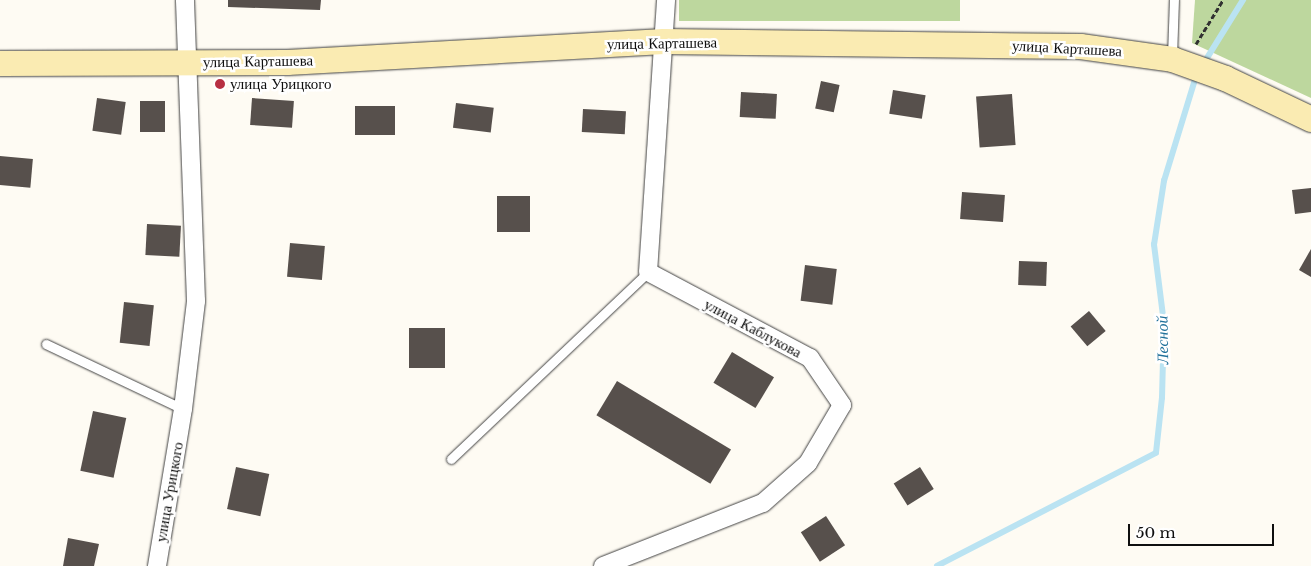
<!DOCTYPE html>
<meta charset="utf-8">
<style>
body{margin:0}
#map{position:relative;width:1311px;height:566px;overflow:hidden;background:#fefbf3;font-family:"Libre Baskerville",serif}
div>[style]{position:absolute}
.forest>*{inset:0;background:#bdd79e;transform-origin:0 0}
.stream>*{height:5.5px;margin:-2.75px;padding:0 2.75px;transform-origin:2.75px;border-radius:2.75px;background:#bae3f2}
.building>*{inset:0;background:#57504c;transform-origin:0 0}
.path>*{height:3px;margin-top:-1.5px;transform-origin:0;background:repeating-linear-gradient(90deg,#313131 0 5px,transparent 0 7.5px)}
.roads{filter:drop-shadow(0 0 1px #424242) drop-shadow(0 0 1px #424242)}
.lane>*{height:9px;margin:-4.5px;padding:0 4.5px;transform-origin:4.5px;border-radius:4.5px;background:#fff}
.street>*{height:18px;margin:-9px;padding:0 9px;transform-origin:9px;border-radius:9px;background:#fff}
.secondary>*{height:25px;margin:-12.5px;padding:0 12.5px;transform-origin:12.5px;border-radius:12.5px;background:#faebb2}
.dots>*{width:14px;height:14px;translate:-50% -50%;box-sizing:border-box;border:2px solid #fff;border-radius:50%}
span{translate:-50% -50%;white-space:nowrap;text-align:center;line-height:1.15;-webkit-text-stroke:5px #fff;paint-order:stroke}
.street-label{font-size:15px;color:#0f0f0f}
.poi-label{font-size:15px;color:#0f0f0f}
.left{translate:0 -50%;text-align:left}
.water-label{font-size:16px;color:#20709a;font-style:italic}
.scale{position:absolute;left:1128px;top:524px;width:146px;height:22px;box-sizing:border-box;border:2px solid #0f0f0f;border-top:0;padding-left:6px;font-size:15px;line-height:18px;white-space:nowrap;color:#0f0f0f;-webkit-text-stroke:4px #fff;paint-order:stroke}
</style>
<div id="map">
<div class="forest">
<div style="left:679px;top:0;width:281px;height:21px"></div>
<div style="clip-path:polygon(1195px 0,1311px 0,1311px 98px,1192px 43px)"></div>
</div>
<div class="stream">
<div style="left:1204px;top:63px;width:74px;rotate:-58.2deg"></div>
<div style="left:937px;top:566px;width:246px;rotate:-27.3deg"></div>
<div style="left:1156px;top:453px;width:55px;rotate:-83.8deg"></div>
<div style="left:1162px;top:398px;width:74px;rotate:-88.5deg"></div>
<div style="left:1164px;top:324px;width:80px;rotate:-97.2deg"></div>
<div style="left:1154px;top:245px;width:65px;rotate:-81.1deg"></div>
<div style="left:1164px;top:181px;width:113px;rotate:-73deg"></div>
</div>
<div class="building">
<div style="clip-path:polygon(228px 0,321px 0,320px 10px,228px 7px)"></div>
<div style="left:821px;top:81px;width:19px;height:28px;rotate:12deg"></div>
<div style="left:893px;top:90px;width:33px;height:24px;rotate:9deg"></div>
<div style="left:741px;top:92px;width:36px;height:25px;rotate:3deg"></div>
<div style="left:1012px;top:94px;width:51px;height:36px;rotate:86deg"></div>
<div style="left:97px;top:98px;width:29px;height:33px;rotate:8deg"></div>
<div style="left:252px;top:98px;width:42px;height:27px;rotate:4deg"></div>
<div style="left:140px;top:101px;width:25px;height:31px"></div>
<div style="left:456px;top:103px;width:38px;height:25px;rotate:7deg"></div>
<div style="left:355px;top:106px;width:40px;height:29px"></div>
<div style="left:583px;top:109px;width:43px;height:23px;rotate:3deg"></div>
<div style="left:0;top:156px;width:33px;height:29px;rotate:5deg"></div>
<div style="clip-path:polygon(1311px 188px,1311px 212px,1295px 214px,1292px 190px)"></div>
<div style="left:962px;top:192px;width:43px;height:27px;rotate:4deg"></div>
<div style="left:497px;top:196px;width:33px;height:36px"></div>
<div style="left:147px;top:224px;width:34px;height:31px;rotate:3deg"></div>
<div style="left:290px;top:243px;width:35px;height:34px;rotate:5deg"></div>
<div style="clip-path:polygon(1311px 249px,1311px 277px,1299px 270px)"></div>
<div style="left:1019px;top:261px;width:28px;height:24px;rotate:2deg"></div>
<div style="left:805px;top:265px;width:32px;height:36px;rotate:7deg"></div>
<div style="left:124px;top:302px;width:30px;height:41px;rotate:6deg"></div>
<div style="left:1089px;top:311px;width:26px;height:24px;rotate:50deg"></div>
<div style="left:409px;top:328px;width:36px;height:40px"></div>
<div style="left:732px;top:352px;width:49px;height:36px;rotate:31deg"></div>
<div style="left:617px;top:381px;width:133px;height:40px;rotate:31deg"></div>
<div style="left:93px;top:411px;width:34px;height:61px;rotate:12deg"></div>
<div style="left:236px;top:467px;width:34px;height:43px;rotate:12deg"></div>
<div style="left:920px;top:467px;width:26px;height:31px;rotate:58deg"></div>
<div style="left:826px;top:516px;width:35px;height:30px;rotate:57deg"></div>
<div style="clip-path:polygon(68px 538px,99px 544px,94px 566px,63px 566px)"></div>
</div>
<div class="path">
<div style="left:1196px;top:44px;width:52px;rotate:-58.5deg"></div>
</div>
<div class="roads">
<div class="lane">
<div style="left:1172px;top:56px;width:56px;rotate:-88deg"></div>
<div style="left:46px;top:344px;width:152px;rotate:25.4deg"></div>
<div style="left:451px;top:459px;width:272px;rotate:-43.5deg"></div>
</div>
<div class="street">
<div style="left:157px;top:566px;width:159px;rotate:-80.6deg"></div>
<div style="left:183px;top:409px;width:109px;rotate:-83.1deg"></div>
<div style="left:196px;top:301px;width:301px;rotate:-92.1deg"></div>
<div style="left:603px;top:566px;width:172px;rotate:-21.5deg"></div>
<div style="left:763px;top:503px;width:60px;rotate:-41.6deg"></div>
<div style="left:808px;top:463px;width:67px;rotate:-59.6deg"></div>
<div style="left:842px;top:405px;width:57px;rotate:-124.2deg"></div>
<div style="left:810px;top:358px;width:183px;rotate:-152deg"></div>
<div style="left:648px;top:272px;width:273px;rotate:-86.2deg"></div>
</div>
<div class="secondary">
<div style="left:0;top:63px;width:287px;rotate:-0.2deg"></div>
<div style="left:287px;top:62px;width:377px;rotate:-3.2deg"></div>
<div style="left:663px;top:41px;width:417px;rotate:0.7deg"></div>
<div style="left:1080px;top:46px;width:93px;rotate:8deg"></div>
<div style="left:1172px;top:59px;width:56px;rotate:19.7deg"></div>
<div style="left:1225px;top:78px;width:95px;rotate:25.5deg"></div>
</div>
</div>
<div class="dots">
<div style="left:220px;top:84px;background:#b73043"></div>
</div>
<div class="street-label">
<span style="left:662px;top:43px;rotate:-1deg">улица Карташева</span>
<span style="left:1067px;top:48px;rotate:3deg">улица Карташева</span>
<span style="left:258px;top:61px;rotate:-1deg">улица Карташева</span>
<span style="left:753px;top:328px;rotate:28deg">улица Каблукова</span>
<span style="left:169px;top:492px;rotate:-80deg">улица Урицкого</span>
</div>
<div class="poi-label">
<span class="left" style="left:230px;top:84px">улица Урицкого</span>
</div>
<div class="water-label">
<span style="left:1162px;top:340px;rotate:-91deg">Лесной</span>
</div>
<div class="scale">50 m</div>
</div>
